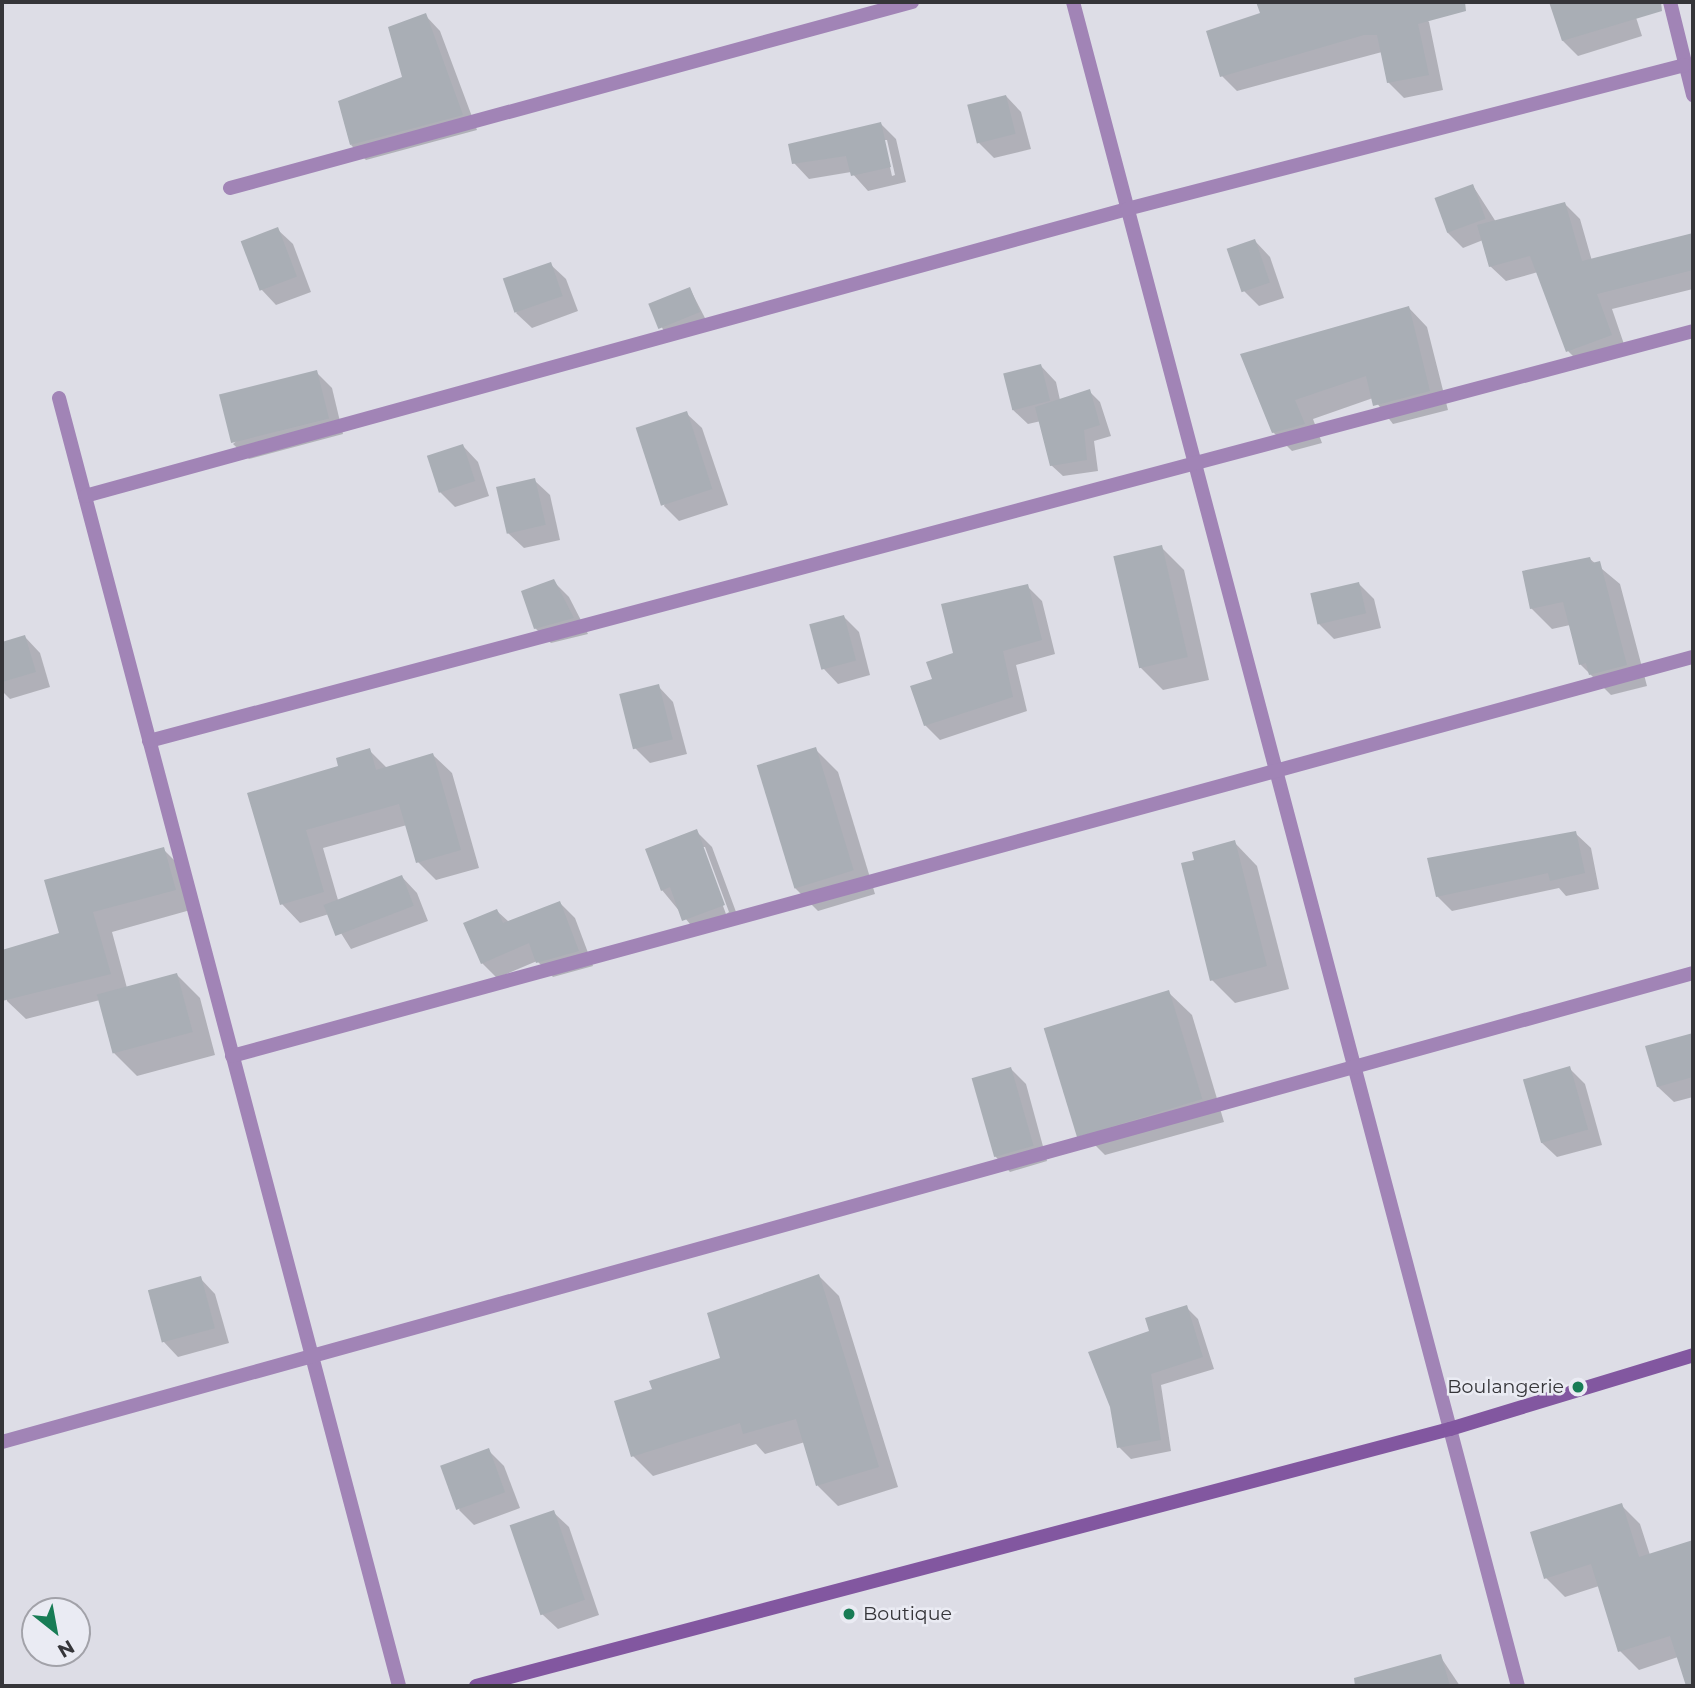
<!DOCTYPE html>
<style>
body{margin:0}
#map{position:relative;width:1695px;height:1688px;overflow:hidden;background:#dddde6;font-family:Montserrat,sans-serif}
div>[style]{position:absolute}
.shadow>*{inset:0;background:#0003}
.building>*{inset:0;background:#a9aeb5;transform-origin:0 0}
.street>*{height:14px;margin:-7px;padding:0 7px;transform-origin:7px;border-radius:7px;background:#a184b6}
.secondary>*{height:14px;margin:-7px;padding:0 7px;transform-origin:7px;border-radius:7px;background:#8257a0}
.dots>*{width:19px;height:19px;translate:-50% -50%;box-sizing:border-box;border:4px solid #eaebf3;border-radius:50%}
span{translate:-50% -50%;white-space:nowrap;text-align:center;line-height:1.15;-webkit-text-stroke:5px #eaebf3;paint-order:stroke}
.poi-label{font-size:19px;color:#353539}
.right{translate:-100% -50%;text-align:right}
.left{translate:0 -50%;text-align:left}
.frame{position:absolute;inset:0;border:4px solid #353539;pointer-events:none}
.north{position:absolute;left:21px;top:1597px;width:70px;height:70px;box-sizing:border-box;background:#eaebf3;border:2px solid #a2a2a9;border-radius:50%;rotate:149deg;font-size:19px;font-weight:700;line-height:28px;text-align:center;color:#353539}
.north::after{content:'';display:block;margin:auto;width:24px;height:32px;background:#187c55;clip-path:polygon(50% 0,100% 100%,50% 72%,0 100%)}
</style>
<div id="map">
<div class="shadow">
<div style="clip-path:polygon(1258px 2px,1409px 2px,1429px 22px,1443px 90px,1404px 98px,1388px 82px,1382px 52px,1237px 91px,1222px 76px,1262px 14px)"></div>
<div style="clip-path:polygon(1551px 2px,1631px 2px,1642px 36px,1578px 56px,1563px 41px)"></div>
<div style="clip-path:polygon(425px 15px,440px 31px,477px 130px,366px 160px,351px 145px,404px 78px)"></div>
<div style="clip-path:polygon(1006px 96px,1021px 112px,1031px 149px,994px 158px,979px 143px)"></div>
<div style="clip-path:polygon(evenodd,881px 124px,896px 139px,906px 182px,868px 191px,851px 172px,809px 179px,794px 163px,881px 124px,884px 140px,887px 140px,895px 175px,892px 176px,884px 140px)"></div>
<div style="clip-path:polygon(1473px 186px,1496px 222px,1565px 204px,1580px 219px,1592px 261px,1693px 235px,1693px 289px,1612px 309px,1626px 350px,1583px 366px,1568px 351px,1538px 272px,1506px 281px,1490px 266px,1483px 240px,1463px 248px,1447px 232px)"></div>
<div style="clip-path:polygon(277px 229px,293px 244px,311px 292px,276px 305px,261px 289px)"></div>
<div style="clip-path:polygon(1255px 241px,1270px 257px,1284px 298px,1259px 306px,1244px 291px)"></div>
<div style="clip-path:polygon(550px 264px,566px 279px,578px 311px,532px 328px,516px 313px)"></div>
<div style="clip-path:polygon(690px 289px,706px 320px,666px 335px,650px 305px)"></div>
<div style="clip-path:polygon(1409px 308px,1427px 327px,1448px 410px,1393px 424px,1373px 398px,1313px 419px,1322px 443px,1292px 451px,1273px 432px,1242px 355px)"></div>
<div style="clip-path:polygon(1041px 366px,1056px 382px,1060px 400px,1089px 391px,1100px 402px,1111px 436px,1094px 441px,1098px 471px,1063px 476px,1051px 465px,1041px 421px,1028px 424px,1012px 409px)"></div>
<div style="clip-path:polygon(316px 372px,332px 388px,343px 434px,249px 459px,233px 444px)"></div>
<div style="clip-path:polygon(686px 413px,702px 428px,728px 505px,679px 521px,664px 506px)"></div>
<div style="clip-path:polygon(463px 446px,478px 462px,489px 496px,455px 507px,440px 492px)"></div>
<div style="clip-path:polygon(534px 480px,550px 495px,560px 540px,524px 548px,508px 533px)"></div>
<div style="clip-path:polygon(1161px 547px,1184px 570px,1209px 680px,1163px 690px,1140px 667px)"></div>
<div style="clip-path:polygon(1590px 559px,1620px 584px,1647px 686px,1611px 695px,1580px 664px,1570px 625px,1552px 629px,1531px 608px)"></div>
<div style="clip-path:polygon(553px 581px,569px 597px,588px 634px,551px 643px,535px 628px)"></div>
<div style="clip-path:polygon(1359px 584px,1374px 599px,1381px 628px,1334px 639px,1319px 624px)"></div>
<div style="clip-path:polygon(1027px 586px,1042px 601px,1055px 654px,1016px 665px,1027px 711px,940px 740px,925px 725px,955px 654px)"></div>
<div style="clip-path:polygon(844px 617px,859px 632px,870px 675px,838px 684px,823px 668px)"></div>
<div style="clip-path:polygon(25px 637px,40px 653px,50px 687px,10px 699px,2px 691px,2px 644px)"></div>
<div style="clip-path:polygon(658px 686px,673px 702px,687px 754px,650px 763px,635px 748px)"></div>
<div style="clip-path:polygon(815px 749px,838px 772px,875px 894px,818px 911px,795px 888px)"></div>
<div style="clip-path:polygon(369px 750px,387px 768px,433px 755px,452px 773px,479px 868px,436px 880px,418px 862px,407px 825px,323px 848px,338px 900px,402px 877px,417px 893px,428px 921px,351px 949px,329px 914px,300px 923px,282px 904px,250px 794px,340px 768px)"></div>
<div style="clip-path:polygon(evenodd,696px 831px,712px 847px,739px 920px,699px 935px,662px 890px,696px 831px,701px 847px,705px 847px,729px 912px,726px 914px,701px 847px)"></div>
<div style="clip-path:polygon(1575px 833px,1591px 848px,1599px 889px,1566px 896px,1559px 888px,1452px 911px,1437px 896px)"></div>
<div style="clip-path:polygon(1234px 842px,1257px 866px,1289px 989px,1235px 1003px,1212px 980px,1196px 861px)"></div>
<div style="clip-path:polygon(163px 849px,183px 869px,194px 909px,112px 932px,127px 988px,177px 975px,200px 998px,215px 1055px,137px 1076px,114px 1053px,100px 1000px,26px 1019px,7px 1001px,2px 951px,61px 934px)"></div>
<div style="clip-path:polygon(560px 903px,575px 918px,593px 966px,553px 977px,537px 961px,497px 978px,482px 963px,497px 911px,509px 922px)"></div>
<div style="clip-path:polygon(1168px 992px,1192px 1015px,1224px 1122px,1105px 1155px,1082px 1132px)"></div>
<div style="clip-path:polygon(1693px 1035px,1693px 1097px,1674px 1102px,1658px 1087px,1648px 1047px)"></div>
<div style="clip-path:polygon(1569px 1068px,1585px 1084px,1602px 1145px,1557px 1157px,1541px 1142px)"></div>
<div style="clip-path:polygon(1011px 1069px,1026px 1084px,1047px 1161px,1010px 1172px,995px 1156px)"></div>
<div style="clip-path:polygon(819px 1276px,839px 1296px,898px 1487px,838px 1506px,818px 1486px,805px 1442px,765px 1454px,756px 1444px,653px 1476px,633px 1456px,654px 1390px,722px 1359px)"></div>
<div style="clip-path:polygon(200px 1278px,215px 1294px,229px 1343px,178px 1357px,163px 1341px)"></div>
<div style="clip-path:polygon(1186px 1307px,1198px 1319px,1214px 1369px,1161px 1385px,1171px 1451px,1131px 1459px,1119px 1447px,1151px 1332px)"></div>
<div style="clip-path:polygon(488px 1450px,504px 1466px,520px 1508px,474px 1525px,459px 1510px)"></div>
<div style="clip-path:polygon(1621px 1505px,1640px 1524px,1650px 1555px,1688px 1543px,1693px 1548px,1693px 1683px,1678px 1657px,1639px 1670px,1620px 1651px,1599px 1586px,1565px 1597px,1546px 1578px)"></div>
<div style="clip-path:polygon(553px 1512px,569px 1527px,599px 1615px,558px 1629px,542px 1614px)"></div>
<div style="clip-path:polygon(1440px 1656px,1460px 1686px,1408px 1686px,1402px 1667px)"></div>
</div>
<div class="building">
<div style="clip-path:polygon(1256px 2px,1465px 2px,1466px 11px,1418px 24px,1429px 75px,1387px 83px,1377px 35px,1364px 35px,1220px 77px,1206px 31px,1260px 13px)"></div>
<div style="clip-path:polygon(1549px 2px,1661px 2px,1662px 11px,1562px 41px)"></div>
<div style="clip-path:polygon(426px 13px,463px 115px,350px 145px,338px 101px,402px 77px,388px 27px)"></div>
<div style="left:1006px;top:95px;width:40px;height:40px;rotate:76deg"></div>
<div style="clip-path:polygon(881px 122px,891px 167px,851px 176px,846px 156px,792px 164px,788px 144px)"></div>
<div style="left:1473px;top:184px;width:37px;height:41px;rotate:70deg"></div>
<div style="clip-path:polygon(1565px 202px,1582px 261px,1693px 233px,1693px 270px,1597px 294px,1612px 335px,1566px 352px,1530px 256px,1489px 267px,1477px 225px)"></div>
<div style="left:278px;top:227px;width:53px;height:40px;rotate:69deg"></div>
<div style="left:1255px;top:239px;width:46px;height:30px;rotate:71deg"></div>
<div style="left:551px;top:262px;width:36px;height:51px;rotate:71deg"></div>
<div style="left:690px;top:287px;width:27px;height:45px;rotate:68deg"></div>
<div style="clip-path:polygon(1409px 306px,1430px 391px,1373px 406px,1366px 376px,1295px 400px,1305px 424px,1272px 433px,1240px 354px)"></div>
<div style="left:1041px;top:364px;width:38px;height:39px;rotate:76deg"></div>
<div style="left:317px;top:370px;width:50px;height:101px;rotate:76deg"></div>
<div style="clip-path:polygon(1090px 389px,1100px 425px,1084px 430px,1087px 460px,1050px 466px,1035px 407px)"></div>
<div style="left:687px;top:411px;width:82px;height:54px;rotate:72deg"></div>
<div style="left:463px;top:444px;width:39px;height:38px;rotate:72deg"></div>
<div style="left:535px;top:478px;width:48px;height:40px;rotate:77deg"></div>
<div style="left:1162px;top:545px;width:115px;height:50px;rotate:77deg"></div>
<div style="clip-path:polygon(1590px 557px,1592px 563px,1600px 561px,1627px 665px,1589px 675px,1586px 663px,1579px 665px,1563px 602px,1530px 609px,1522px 571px)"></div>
<div style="clip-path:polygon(554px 579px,574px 618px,534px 629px,521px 591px)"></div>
<div style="left:1359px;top:582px;width:32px;height:50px;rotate:77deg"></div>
<div style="clip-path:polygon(1028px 584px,1042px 640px,1003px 651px,1013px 697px,924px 726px,910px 686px,932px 679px,926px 662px,953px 653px,941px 604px)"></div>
<div style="left:844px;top:615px;width:47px;height:36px;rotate:75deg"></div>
<div style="clip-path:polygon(25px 635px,36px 672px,2px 682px,2px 642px)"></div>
<div style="left:659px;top:684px;width:57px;height:41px;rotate:76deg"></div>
<div style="left:816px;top:747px;width:129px;height:62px;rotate:73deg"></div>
<div style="clip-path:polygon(370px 748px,376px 770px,433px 753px,461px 850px,416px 863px,399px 804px,306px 830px,324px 892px,280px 905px,247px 793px,338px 766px,336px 758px)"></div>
<div style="clip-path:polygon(697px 829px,725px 905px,682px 921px,670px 887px,661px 891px,645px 849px)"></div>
<div style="clip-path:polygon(1576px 831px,1585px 873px,1550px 881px,1548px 873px,1436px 897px,1427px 858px)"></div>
<div style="clip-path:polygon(1235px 840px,1267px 966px,1210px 981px,1181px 863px,1194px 860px,1192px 852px)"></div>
<div style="clip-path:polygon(164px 847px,176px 890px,93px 912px,111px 974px,2px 1001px,2px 950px,59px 933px,44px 880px)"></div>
<div style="left:402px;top:875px;width:33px;height:84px;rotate:69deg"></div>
<div style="clip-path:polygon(560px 901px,579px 951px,536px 963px,529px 943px,481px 964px,463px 923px,497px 909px,503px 923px)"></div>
<div style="left:177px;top:973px;width:61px;height:83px;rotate:75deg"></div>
<div style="left:1169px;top:990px;width:114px;height:131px;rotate:73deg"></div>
<div style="clip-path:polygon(1693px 1033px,1693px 1077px,1657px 1087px,1645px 1046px)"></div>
<div style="left:1570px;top:1066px;width:66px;height:49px;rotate:74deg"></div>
<div style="left:1011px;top:1067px;width:82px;height:41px;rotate:74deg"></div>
<div style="clip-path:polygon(819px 1274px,879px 1467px,816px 1486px,796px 1419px,743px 1434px,740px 1423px,631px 1457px,614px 1401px,652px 1389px,649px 1381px,720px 1358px,707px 1313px)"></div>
<div style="left:201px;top:1276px;width:54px;height:55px;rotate:75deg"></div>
<div style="clip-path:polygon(1187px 1305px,1203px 1357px,1151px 1374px,1161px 1440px,1117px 1448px,1110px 1407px,1088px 1352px,1149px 1331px,1145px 1318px)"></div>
<div style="left:489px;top:1448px;width:47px;height:52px;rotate:70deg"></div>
<div style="clip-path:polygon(1622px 1503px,1639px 1557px,1693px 1540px,1693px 1686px,1686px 1686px,1670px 1636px,1618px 1652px,1591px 1564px,1544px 1579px,1530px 1532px)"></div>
<div style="left:554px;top:1510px;width:95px;height:47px;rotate:71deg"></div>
<div style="clip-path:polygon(1441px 1654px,1450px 1686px,1355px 1686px,1354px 1678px)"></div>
</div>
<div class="street">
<div style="left:1073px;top:2px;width:1742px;rotate:75.2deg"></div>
<div style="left:1670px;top:2px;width:96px;rotate:76.1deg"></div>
<div style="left:230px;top:188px;width:707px;rotate:-15.26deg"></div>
<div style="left:59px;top:398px;width:1332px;rotate:75.21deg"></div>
<div style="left:85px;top:496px;width:1081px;rotate:-15.4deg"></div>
<div style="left:1127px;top:209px;width:576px;rotate:-14.47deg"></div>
<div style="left:149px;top:741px;width:1598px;rotate:-14.87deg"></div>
<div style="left:232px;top:1056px;width:1515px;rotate:-15.28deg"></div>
<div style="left:2px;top:1442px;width:1755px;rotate:-15.5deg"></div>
</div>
<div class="secondary">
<div style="left:476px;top:1686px;width:1007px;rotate:-14.78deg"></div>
<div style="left:1450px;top:1429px;width:254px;rotate:-16.9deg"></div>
</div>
<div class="dots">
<div style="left:1578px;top:1387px;background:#187c55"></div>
<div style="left:849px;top:1614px;background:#187c55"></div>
</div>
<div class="poi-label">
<span class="right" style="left:1564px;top:1387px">Boulangerie</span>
<span class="left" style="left:863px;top:1614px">Boutique</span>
</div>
<div class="frame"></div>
<div class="north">N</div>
</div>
